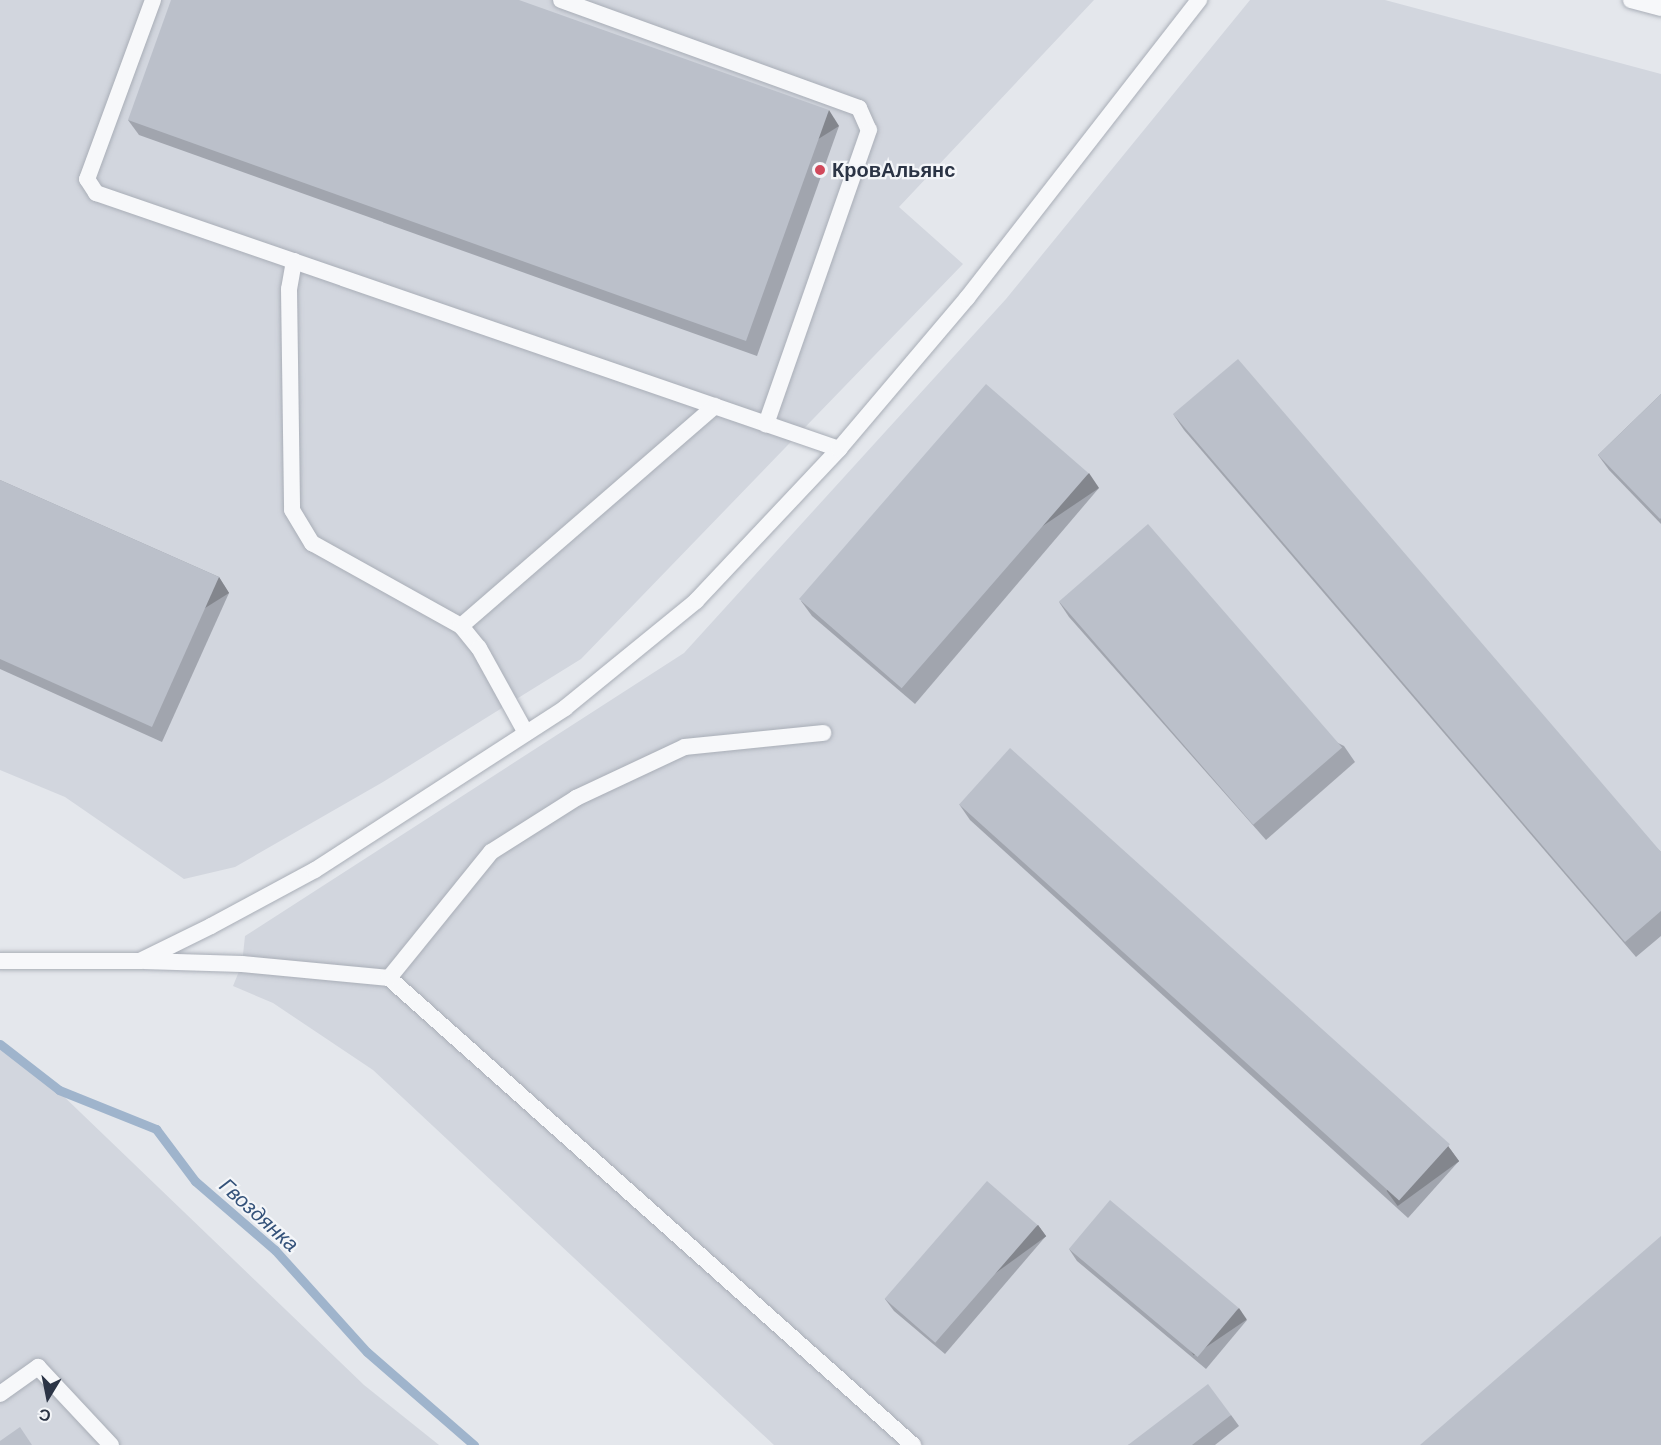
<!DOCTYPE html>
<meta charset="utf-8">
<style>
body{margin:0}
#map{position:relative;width:1661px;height:1445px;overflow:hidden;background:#e4e7ec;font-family:"DM Sans",sans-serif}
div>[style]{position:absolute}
.built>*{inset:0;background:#d2d6de}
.stream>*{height:9px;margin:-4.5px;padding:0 4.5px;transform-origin:4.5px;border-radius:4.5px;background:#9fb4cc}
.roads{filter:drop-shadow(0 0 2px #a9aeb7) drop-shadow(0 0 2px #a9aeb7)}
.service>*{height:16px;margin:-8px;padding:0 8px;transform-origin:8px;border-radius:8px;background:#f7f8fa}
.wall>*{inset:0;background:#a1a5ae}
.shaded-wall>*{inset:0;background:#83868d;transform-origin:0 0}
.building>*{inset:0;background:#bbc0ca;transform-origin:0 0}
.dots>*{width:16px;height:16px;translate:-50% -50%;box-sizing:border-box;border:3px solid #f4f6f9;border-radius:50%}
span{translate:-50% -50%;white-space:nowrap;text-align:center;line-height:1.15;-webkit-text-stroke:4.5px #f4f6f9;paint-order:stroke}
.poi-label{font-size:20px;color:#2b3445;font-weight:700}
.left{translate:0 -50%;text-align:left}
.water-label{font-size:21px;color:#34527a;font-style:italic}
.north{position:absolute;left:18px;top:1367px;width:60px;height:60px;-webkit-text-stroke:4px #f4f6f9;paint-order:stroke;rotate:190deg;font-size:16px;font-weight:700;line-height:24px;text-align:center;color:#2b3445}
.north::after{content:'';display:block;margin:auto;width:21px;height:27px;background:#2b3445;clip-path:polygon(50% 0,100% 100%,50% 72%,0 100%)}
</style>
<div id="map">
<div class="built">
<div style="clip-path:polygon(0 0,1094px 0,899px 207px,963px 264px,581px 659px,383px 782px,235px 867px,184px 879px,65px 797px,0 770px)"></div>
<div style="clip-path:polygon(1250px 0,1385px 0,1661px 74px,1661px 1445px,774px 1445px,373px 1070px,273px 1003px,233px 986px,242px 964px,245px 936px,684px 653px,1006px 299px)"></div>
<div style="clip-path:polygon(0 1045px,55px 1088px,364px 1385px,439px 1445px,0 1445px)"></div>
</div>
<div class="stream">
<div style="left:0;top:1044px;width:75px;rotate:37.9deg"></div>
<div style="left:59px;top:1090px;width:105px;rotate:21.9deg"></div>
<div style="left:156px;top:1129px;width:65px;rotate:53.1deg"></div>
<div style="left:195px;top:1181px;width:106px;rotate:40.8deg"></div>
<div style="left:275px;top:1250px;width:137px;rotate:48deg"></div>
<div style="left:367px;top:1352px;width:142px;rotate:41deg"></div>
</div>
<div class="roads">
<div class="service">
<div style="left:153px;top:0;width:191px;rotate:110.2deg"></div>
<div style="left:87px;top:179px;width:17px;rotate:57deg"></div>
<div style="left:96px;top:193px;width:786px;rotate:19.01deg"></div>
<div style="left:561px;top:0;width:317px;rotate:19.9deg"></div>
<div style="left:859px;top:108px;width:24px;rotate:66deg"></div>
<div style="left:869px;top:130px;width:312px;rotate:109.3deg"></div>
<div style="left:1631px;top:0;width:31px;rotate:15deg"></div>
<div style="left:294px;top:261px;width:28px;rotate:100deg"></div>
<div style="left:289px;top:289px;width:221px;rotate:89.2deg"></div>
<div style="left:292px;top:510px;width:39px;rotate:59deg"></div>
<div style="left:312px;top:543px;width:171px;rotate:29.1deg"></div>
<div style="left:461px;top:626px;width:28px;rotate:51deg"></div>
<div style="left:479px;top:648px;width:97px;rotate:61.1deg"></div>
<div style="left:461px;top:626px;width:336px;rotate:-40.9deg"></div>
<div style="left:0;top:961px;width:140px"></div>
<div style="left:140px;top:961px;width:79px;rotate:-26.2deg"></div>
<div style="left:211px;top:926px;width:118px;rotate:-28.3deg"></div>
<div style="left:315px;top:870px;width:298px;rotate:-32.9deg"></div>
<div style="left:565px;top:708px;width:169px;rotate:-39.2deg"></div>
<div style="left:696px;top:601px;width:209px;rotate:-46.7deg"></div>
<div style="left:839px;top:449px;width:198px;rotate:-49.7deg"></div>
<div style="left:967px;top:298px;width:378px;rotate:-52.1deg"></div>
<div style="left:144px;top:961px;width:98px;rotate:1.8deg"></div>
<div style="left:242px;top:964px;width:148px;rotate:5.4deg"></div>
<div style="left:389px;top:978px;width:702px;rotate:41.71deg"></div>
<div style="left:389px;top:978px;width:162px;rotate:-51deg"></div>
<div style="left:491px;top:852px;width:101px;rotate:-32.4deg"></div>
<div style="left:576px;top:798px;width:120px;rotate:-25.1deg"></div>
<div style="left:685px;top:747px;width:139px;rotate:-5.8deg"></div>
<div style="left:0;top:1394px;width:47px;rotate:-35.4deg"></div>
<div style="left:38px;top:1367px;width:107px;rotate:46.9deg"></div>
</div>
</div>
<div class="wall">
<div style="clip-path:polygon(128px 120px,839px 126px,757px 356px,139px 135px)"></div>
<div style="clip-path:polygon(1661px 394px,1661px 524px,1609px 470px,1598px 455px)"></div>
<div style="clip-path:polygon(1173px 414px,1661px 852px,1661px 936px,1636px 957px,1184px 430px)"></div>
<div style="clip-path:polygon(0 480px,219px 577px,229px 593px,162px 742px,0 669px)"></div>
<div style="clip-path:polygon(1099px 488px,915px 704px,812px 616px,801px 601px)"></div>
<div style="clip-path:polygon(1059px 602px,1344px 746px,1355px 762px,1266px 840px,1069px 617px)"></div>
<div style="clip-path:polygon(959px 804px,1448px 1146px,1459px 1161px,1408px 1218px,970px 820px)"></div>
<div style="clip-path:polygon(1038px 1225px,1046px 1236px,945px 1354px,894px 1311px,885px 1299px)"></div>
<div style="clip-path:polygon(1069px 1249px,1247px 1320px,1206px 1369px,1077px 1261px)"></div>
<div style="clip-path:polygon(1231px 1415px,1239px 1426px,1215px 1445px,1128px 1445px)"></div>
</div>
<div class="shaded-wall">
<div style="left:829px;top:110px;width:19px;height:245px;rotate:58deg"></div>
<div style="left:1089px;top:473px;width:18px;height:284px;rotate:56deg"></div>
<div style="left:219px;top:577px;width:19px;height:164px;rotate:58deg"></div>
<div style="left:1448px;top:1146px;width:19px;height:76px;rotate:54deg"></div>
<div style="left:1038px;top:1225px;width:14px;height:155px;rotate:54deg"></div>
<div style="left:1239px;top:1308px;width:14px;height:64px;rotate:56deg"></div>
</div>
<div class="building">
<div style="clip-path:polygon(171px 0,519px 0,829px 110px,746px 341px,128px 120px)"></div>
<div style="clip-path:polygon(1238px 359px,1661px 852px,1661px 911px,1625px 942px,1173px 414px)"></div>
<div style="left:986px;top:384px;width:136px;height:285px;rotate:41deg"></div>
<div style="clip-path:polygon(1661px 394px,1661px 518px,1660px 519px,1598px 455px)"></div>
<div style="clip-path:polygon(0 480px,219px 577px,152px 727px,0 659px)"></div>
<div style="left:1148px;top:524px;width:296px;height:118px;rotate:49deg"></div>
<div style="left:1010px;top:748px;width:592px;height:76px;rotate:42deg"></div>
<div style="left:987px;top:1181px;width:67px;height:156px;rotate:41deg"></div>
<div style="left:1110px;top:1200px;width:168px;height:64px;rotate:40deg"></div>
<div style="clip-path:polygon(1661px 1236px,1661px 1445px,1420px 1445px)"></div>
<div style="clip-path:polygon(1208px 1384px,1231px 1415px,1192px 1445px,1128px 1445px)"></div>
<div style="clip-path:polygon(20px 1427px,32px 1445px,0 1445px,0 1441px)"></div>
</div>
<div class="dots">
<div style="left:820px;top:170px;background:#d1495b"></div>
</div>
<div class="poi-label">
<span class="left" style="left:832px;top:170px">КровАльянс</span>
</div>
<div class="water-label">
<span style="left:259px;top:1215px;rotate:42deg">Гвоздянка</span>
</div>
<div class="north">С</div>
</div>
